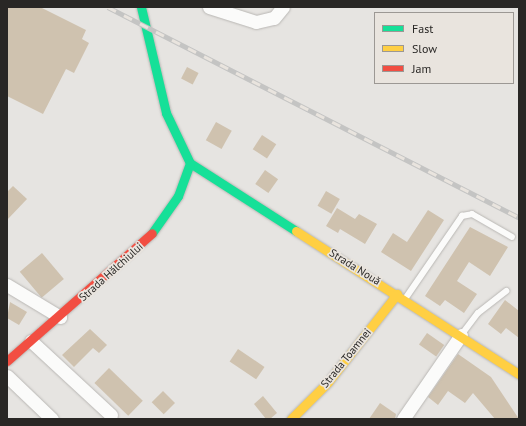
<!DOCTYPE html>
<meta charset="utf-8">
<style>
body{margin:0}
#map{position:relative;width:526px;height:426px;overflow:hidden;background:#e6e4e1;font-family:"PT Sans",sans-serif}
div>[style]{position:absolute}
.building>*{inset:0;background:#cfc2af;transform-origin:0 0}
.roads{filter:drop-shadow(0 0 1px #b9b7b4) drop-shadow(0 0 1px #b9b7b4)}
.lane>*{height:6px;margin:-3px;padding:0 3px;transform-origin:3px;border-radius:3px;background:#fbfbfa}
.street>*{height:13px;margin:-6.5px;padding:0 6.5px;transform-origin:6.5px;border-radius:6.5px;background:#fbfbfa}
.fast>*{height:9px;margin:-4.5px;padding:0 4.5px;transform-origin:4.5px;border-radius:4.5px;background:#16e098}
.slow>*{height:9px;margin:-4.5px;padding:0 4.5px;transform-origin:4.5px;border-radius:4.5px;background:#ffcf43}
.jam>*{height:9px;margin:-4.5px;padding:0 4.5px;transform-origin:4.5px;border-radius:4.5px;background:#f24e42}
.rail>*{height:4.5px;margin-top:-2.25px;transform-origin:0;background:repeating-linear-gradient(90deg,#e9e4de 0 9px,#c4c4c3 0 18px);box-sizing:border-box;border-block:1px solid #c4c4c3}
span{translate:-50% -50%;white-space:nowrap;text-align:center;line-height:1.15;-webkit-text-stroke:3.5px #e9e4de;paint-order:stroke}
.street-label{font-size:11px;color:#292725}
.frame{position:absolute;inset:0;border:8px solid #292725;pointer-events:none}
.legend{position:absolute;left:374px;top:12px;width:140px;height:72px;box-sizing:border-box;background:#e9e4de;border:1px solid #9c9894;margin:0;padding:5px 7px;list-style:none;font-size:12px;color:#292725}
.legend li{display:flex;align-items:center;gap:8px;height:20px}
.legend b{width:20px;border:1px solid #9c9894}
</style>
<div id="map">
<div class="building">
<div style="clip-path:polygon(7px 7px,40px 7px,86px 30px,82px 39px,89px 43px,74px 73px,66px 69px,43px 114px,7px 96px)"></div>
<div style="left:187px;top:67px;width:13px;height:13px;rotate:27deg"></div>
<div style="left:216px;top:122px;width:18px;height:21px;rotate:29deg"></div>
<div style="left:262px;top:135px;width:17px;height:17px;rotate:33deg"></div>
<div style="left:265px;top:170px;width:16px;height:17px;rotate:35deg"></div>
<div style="clip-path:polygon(13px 186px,27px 199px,7px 220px,7px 192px)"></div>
<div style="left:326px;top:191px;width:16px;height:17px;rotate:30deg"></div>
<div style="clip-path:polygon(337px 208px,355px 219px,359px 214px,377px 224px,365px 244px,340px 229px,338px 233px,326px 226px)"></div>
<div style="clip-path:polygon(428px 210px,444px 220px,411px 271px,381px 252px,393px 233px,407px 242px)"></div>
<div style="clip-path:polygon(470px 227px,508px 247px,490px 276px,469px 262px,457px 281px,477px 294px,464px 313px,445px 300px,440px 306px,425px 296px)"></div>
<div style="left:42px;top:253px;width:34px;height:29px;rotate:50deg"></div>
<div style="clip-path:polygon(505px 300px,519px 311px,519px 338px,506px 328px,501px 334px,488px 324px)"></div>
<div style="clip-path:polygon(10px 302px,27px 312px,19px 325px,7px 318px)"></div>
<div style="clip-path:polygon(90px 329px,107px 345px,99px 353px,93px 348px,74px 367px,62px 355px)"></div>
<div style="left:427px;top:333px;width:21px;height:14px;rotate:35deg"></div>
<div style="left:238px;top:349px;width:32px;height:15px;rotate:34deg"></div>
<div style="clip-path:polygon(458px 354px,491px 377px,519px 419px,495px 419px,473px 393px,465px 403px,448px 391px,438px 405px,428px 397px)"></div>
<div style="left:109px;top:368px;width:47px;height:21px;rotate:44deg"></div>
<div style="left:163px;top:391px;width:17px;height:16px;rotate:45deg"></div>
<div style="clip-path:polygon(263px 396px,277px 413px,270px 419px,266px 419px,254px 404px)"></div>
<div style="clip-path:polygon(380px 403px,396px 414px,395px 419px,369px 419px)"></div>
</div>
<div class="roads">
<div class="lane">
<div style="left:405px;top:299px;width:101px;rotate:-55.5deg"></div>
<div style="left:462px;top:216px;width:10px;rotate:-11deg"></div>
<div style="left:472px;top:214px;width:46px;rotate:29.9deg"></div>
<div style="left:462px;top:334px;width:26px;rotate:-53deg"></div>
<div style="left:478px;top:313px;width:36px;rotate:-38deg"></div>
</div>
<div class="street">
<div style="left:209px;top:7px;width:49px;rotate:17.7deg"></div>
<div style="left:256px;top:22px;width:18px;rotate:-13deg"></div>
<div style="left:274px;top:18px;width:14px;rotate:-51deg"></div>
<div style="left:7px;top:285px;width:62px;rotate:31.1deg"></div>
<div style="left:31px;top:341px;width:109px;rotate:42.8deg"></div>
<div style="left:7px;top:376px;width:62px;rotate:43.7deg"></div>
<div style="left:403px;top:419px;width:102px;rotate:-55.4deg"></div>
</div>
<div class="fast">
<div style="left:141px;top:7px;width:109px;rotate:76.7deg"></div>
<div style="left:166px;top:113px;width:55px;rotate:64.4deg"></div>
<div style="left:190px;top:163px;width:126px;rotate:32.7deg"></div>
<div style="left:152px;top:233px;width:45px;rotate:-54.9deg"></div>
<div style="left:178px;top:196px;width:35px;rotate:-70deg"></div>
</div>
<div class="slow">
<div style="left:296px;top:231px;width:265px;rotate:32.7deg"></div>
<div style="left:291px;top:419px;width:52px;rotate:-45deg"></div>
<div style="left:328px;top:382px;width:112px;rotate:-51.9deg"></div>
</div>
<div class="jam">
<div style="left:7px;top:361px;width:193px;rotate:-41.4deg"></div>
</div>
</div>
<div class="rail">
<div style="left:108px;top:7px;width:462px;rotate:27.1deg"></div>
</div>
<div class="street-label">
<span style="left:355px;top:267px;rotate:32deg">Strada Nouă</span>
<span style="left:111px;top:272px;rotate:-42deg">Strada Hălchiului</span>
<span style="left:346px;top:358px;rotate:-51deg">Strada Toamnei</span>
</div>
<div class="frame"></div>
<ul class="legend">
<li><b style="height:5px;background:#16e098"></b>Fast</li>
<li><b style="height:5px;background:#ffcf43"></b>Slow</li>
<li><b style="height:5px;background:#f24e42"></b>Jam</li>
</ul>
</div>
